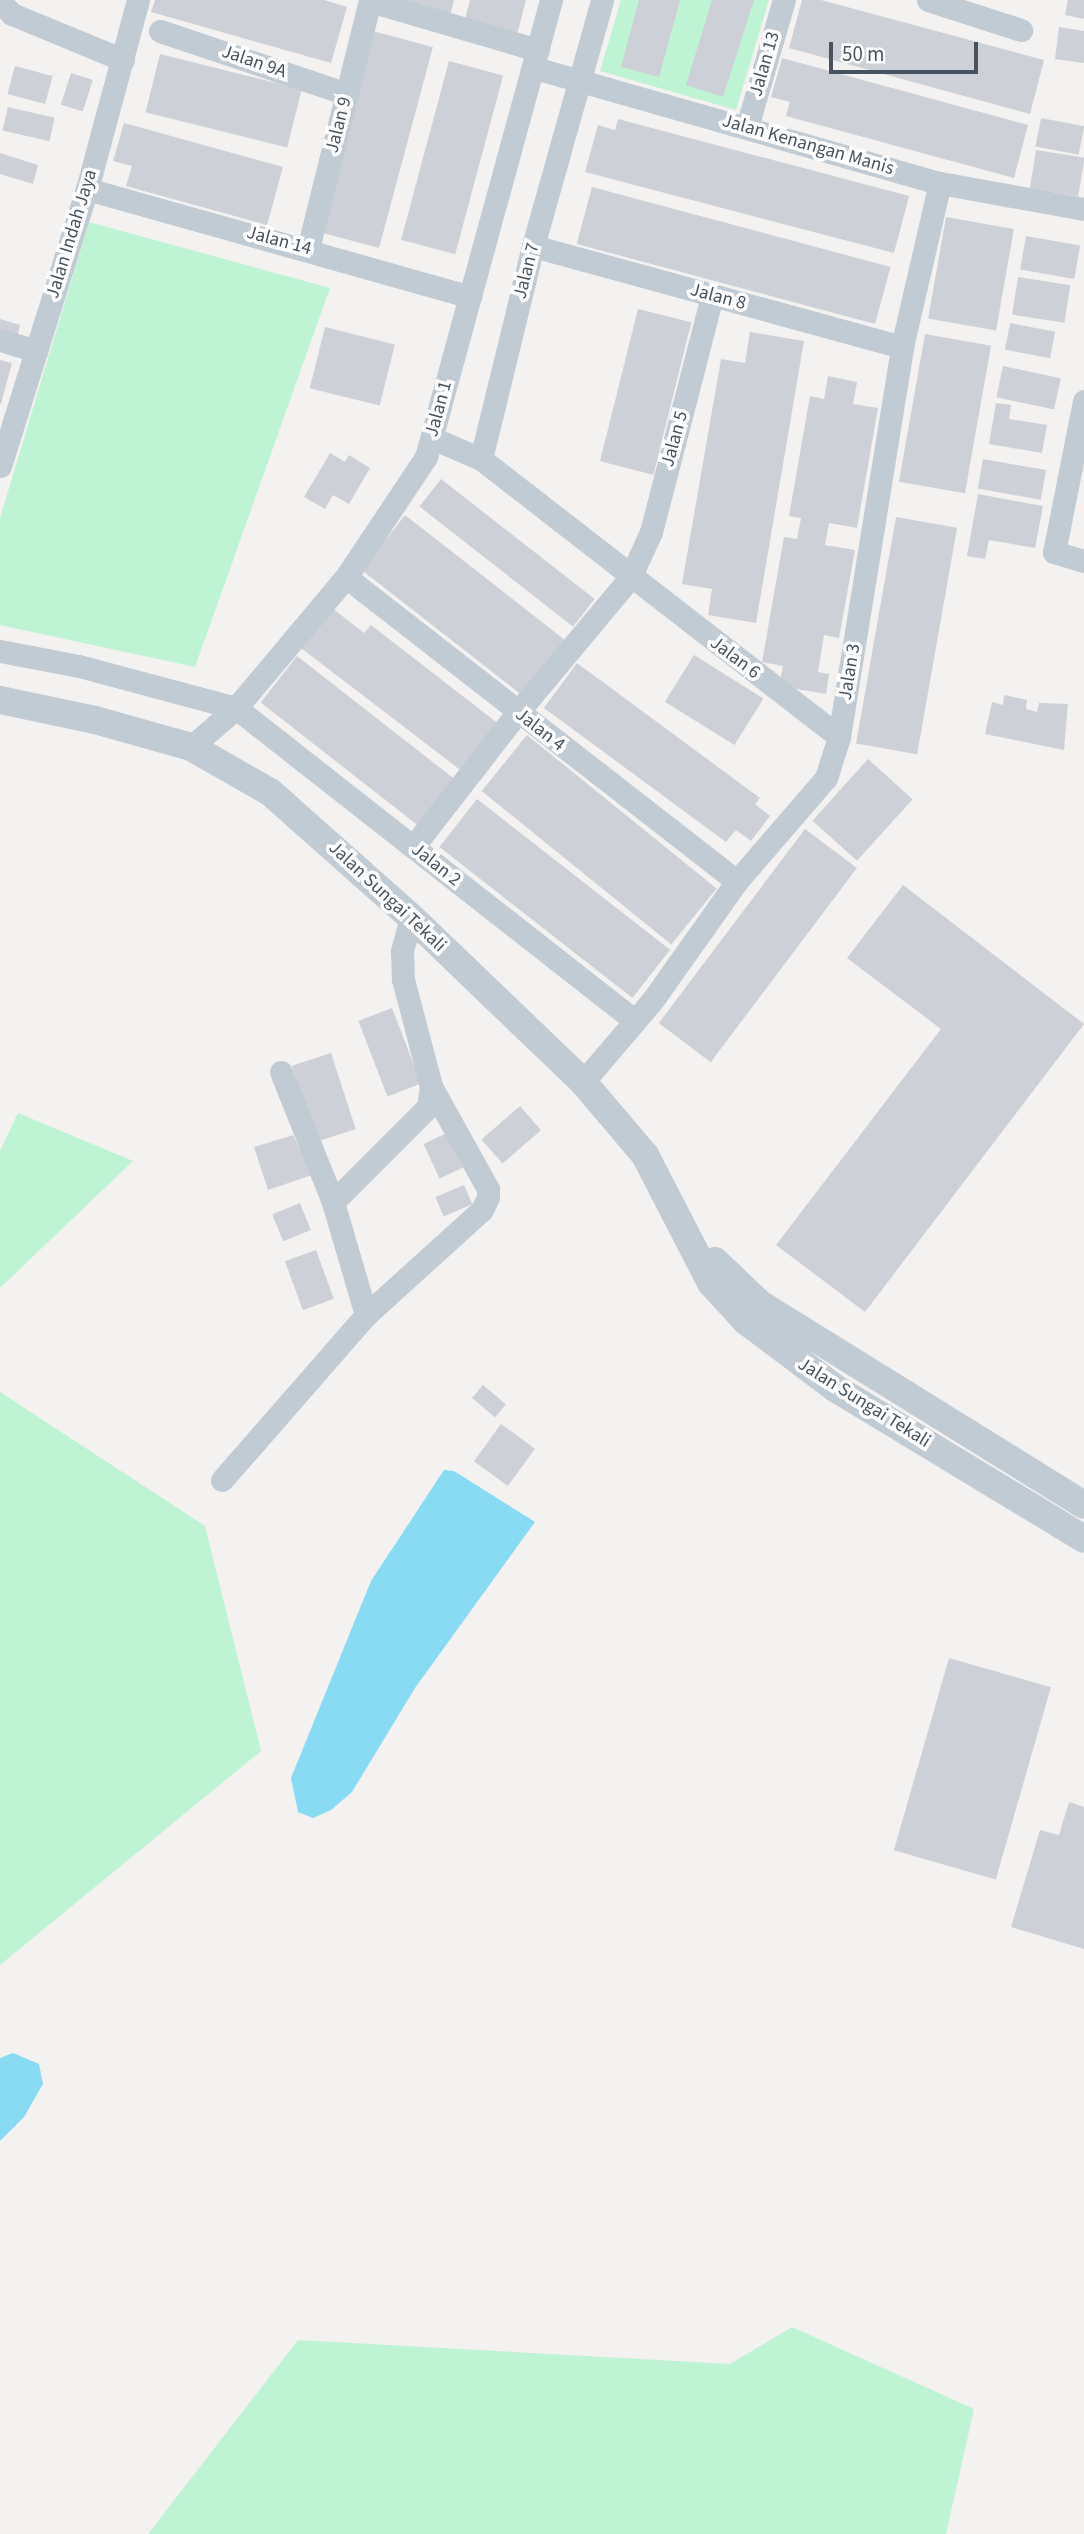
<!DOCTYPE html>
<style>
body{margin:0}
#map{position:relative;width:1084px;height:2534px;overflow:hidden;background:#f4f1f1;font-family:"Source Sans 3",sans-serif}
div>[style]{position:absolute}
.green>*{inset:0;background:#bef3d3}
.water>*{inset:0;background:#88dbf3}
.building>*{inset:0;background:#cdd0d6;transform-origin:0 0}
.minor>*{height:23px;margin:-11.5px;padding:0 11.5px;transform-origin:11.5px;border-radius:11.5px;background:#c1cbd4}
.tertiary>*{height:28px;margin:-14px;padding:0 14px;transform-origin:14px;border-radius:14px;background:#c1cbd4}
span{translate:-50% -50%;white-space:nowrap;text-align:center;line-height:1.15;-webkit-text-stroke:7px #fff;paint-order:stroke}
.street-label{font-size:19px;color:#475460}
.scale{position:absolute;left:829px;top:42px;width:149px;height:32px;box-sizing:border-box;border:4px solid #475460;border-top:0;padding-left:9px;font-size:21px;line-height:24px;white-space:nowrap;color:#475460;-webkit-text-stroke:5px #fff;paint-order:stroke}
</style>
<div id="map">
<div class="green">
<div style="clip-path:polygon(621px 0,769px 0,736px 110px,600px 71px)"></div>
<div style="clip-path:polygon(89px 222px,330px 288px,195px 667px,0 625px,0 518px)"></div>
<div style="clip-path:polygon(18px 1113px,133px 1161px,0 1288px,0 1151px)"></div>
<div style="clip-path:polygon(0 1392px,205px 1526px,261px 1751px,0 1965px)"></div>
<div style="clip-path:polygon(792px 2327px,974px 2409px,946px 2534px,148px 2534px,298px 2340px,730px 2364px)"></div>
</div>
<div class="water">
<div style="clip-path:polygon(444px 1470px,454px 1471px,535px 1522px,415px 1688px,352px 1792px,331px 1810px,313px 1818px,298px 1812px,291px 1778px,371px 1581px)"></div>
<div style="clip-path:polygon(13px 2053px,39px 2064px,43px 2084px,24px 2117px,0 2141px,0 2058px)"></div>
</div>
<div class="building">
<div style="clip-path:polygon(155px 0,324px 0,347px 7px,331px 63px,151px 12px)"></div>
<div style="clip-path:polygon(394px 0,454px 0,450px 16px)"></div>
<div style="clip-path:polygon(470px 0,526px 0,516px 38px,464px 23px)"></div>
<div style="clip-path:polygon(639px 0,680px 0,659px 77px,621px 67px)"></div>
<div style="clip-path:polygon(712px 0,754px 0,723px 97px,686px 85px)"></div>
<div style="clip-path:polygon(802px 0,821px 0,1044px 60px,1030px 114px,789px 48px)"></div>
<div style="clip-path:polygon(1068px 0,1084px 0,1084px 19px,1065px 15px)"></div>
<div style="clip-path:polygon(1059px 27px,1084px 31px,1084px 63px,1055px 59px)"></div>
<div style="left:373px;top:31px;width:62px;height:208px;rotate:15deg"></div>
<div style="left:160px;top:54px;width:146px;height:60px;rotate:14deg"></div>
<div style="clip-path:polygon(782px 58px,1028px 125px,1014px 178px,786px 116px,790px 102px,771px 97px)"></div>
<div style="left:449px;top:61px;width:56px;height:185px;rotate:15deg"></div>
<div style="left:15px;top:66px;width:39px;height:29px;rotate:15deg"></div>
<div style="left:71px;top:73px;width:23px;height:33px;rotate:18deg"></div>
<div style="left:8px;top:107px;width:48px;height:24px;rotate:13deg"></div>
<div style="left:1041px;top:118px;width:44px;height:29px;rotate:11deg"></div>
<div style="clip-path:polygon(618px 119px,909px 196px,894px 253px,585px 172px,598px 125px,615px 130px)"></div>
<div style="clip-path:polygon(124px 123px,283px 167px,267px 225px,126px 186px,132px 166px,113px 161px)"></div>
<div style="left:1036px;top:150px;width:49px;height:39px;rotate:9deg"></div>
<div style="clip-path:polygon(0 153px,38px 165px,33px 184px,0 174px)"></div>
<div style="left:592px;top:187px;width:309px;height:59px;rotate:15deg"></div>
<div style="left:946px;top:217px;width:69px;height:103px;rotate:10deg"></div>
<div style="left:1026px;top:236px;width:55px;height:34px;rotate:10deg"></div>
<div style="left:1018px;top:277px;width:53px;height:38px;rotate:9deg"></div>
<div style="left:638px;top:309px;width:55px;height:157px;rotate:14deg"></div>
<div style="clip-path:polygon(0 319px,20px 325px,15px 347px,0 343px)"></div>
<div style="left:1010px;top:323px;width:46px;height:27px;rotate:11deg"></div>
<div style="left:325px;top:327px;width:72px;height:63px;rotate:14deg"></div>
<div style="clip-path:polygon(750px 332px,804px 341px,756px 623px,708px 615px,712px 589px,682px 584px,721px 359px,745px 363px)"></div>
<div style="left:925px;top:334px;width:67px;height:150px;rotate:10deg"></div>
<div style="clip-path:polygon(0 360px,12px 363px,1px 404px,0 403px)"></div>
<div style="left:1003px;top:366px;width:59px;height:32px;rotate:12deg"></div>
<div style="clip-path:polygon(828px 376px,857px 382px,853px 404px,878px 408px,857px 528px,829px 523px,825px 545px,855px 550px,839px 638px,824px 635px,818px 672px,829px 674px,826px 694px,779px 686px,783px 666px,762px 662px,784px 537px,797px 539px,801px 518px,789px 516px,810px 396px,824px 399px)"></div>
<div style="clip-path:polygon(996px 403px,1011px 405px,1009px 419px,1047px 425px,1042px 453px,989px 444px)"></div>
<div style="clip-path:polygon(330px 453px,345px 462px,349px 455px,370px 468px,349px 504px,333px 495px,325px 509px,304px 497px)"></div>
<div style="left:983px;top:459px;width:64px;height:30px;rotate:10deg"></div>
<div style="left:441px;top:479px;width:195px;height:35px;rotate:38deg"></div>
<div style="clip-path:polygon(978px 494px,1043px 506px,1035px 548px,989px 540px,985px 559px,967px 556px)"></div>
<div style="left:405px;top:515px;width:203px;height:70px;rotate:38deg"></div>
<div style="left:896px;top:517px;width:62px;height:230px;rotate:10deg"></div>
<div style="clip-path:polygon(332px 608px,364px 633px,371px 625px,500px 725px,463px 772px,301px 648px)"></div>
<div style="left:694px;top:655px;width:82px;height:55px;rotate:32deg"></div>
<div style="left:297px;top:656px;width:205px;height:59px;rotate:38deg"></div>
<div style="clip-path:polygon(577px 663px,760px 798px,755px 804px,770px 816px,751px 841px,736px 830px,726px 842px,544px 708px)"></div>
<div style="clip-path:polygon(1004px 695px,1027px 700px,1026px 709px,1037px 712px,1039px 703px,1068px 704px,1064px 750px,985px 734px,992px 702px,1003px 705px)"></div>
<div style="left:527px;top:735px;width:244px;height:72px;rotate:39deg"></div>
<div style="left:868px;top:759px;width:60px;height:83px;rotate:42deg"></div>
<div style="left:477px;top:799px;width:245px;height:61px;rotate:38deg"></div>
<div style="left:805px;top:829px;width:65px;height:243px;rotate:37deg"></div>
<div style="clip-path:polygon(903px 885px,1084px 1024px,865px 1312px,776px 1245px,941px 1029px,847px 958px)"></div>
<div style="left:392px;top:1008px;width:81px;height:36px;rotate:69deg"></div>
<div style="left:331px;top:1053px;width:80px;height:41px;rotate:72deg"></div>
<div style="left:520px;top:1106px;width:32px;height:51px;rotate:49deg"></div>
<div style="left:447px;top:1133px;width:38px;height:26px;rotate:65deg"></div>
<div style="clip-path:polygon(293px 1135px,312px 1175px,268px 1190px,254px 1147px)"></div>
<div style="left:464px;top:1185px;width:21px;height:31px;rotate:67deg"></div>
<div style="left:300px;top:1203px;width:29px;height:30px;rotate:68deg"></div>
<div style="left:316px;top:1250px;width:52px;height:33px;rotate:70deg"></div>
<div style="left:483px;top:1385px;width:30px;height:17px;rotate:40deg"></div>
<div style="left:501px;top:1424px;width:42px;height:46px;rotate:36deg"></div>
<div style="left:949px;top:1658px;width:106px;height:200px;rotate:16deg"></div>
<div style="clip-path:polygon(1069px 1802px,1084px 1807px,1084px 1949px,1011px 1927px,1040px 1830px,1059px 1835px)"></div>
</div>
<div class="minor">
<div style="left:928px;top:0;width:98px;rotate:17.9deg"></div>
<div style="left:370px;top:1px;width:175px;rotate:16.3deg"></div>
<div style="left:0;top:2px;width:17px;rotate:45deg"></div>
<div style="left:12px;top:14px;width:120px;rotate:22.5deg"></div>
<div style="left:160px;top:31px;width:197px;rotate:18.6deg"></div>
<div style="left:535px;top:68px;width:421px;rotate:15.9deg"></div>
<div style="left:940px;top:183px;width:146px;rotate:10.2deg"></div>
<div style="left:747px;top:127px;width:132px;rotate:-73.8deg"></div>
<div style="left:87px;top:189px;width:398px;rotate:15.7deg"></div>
<div style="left:533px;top:246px;width:383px;rotate:15.3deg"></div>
<div style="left:308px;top:249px;width:257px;rotate:-76deg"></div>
<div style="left:0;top:340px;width:38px;rotate:17deg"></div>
<div style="left:1084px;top:401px;width:154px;rotate:101.2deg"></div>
<div style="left:1054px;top:552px;width:31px;rotate:17deg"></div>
<div style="left:432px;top:438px;width:53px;rotate:23.2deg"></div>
<div style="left:481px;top:459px;width:453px;rotate:37.8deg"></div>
<div style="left:481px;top:459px;width:219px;rotate:-76.3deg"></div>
<div style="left:533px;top:246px;width:255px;rotate:-74.3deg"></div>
<div style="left:0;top:466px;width:290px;rotate:-72.6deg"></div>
<div style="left:87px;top:189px;width:196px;rotate:-74.9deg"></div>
<div style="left:346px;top:577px;width:495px;rotate:37.9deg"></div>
<div style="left:0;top:651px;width:80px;rotate:10.8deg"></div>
<div style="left:79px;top:666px;width:163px;rotate:15deg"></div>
<div style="left:236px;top:708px;width:507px;rotate:38.11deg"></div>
<div style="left:191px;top:747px;width:60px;rotate:-40.9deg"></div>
<div style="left:236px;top:708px;width:171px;rotate:-50deg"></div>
<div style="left:346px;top:577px;width:144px;rotate:-56.3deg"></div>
<div style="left:426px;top:457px;width:474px;rotate:-74.7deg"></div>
<div style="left:413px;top:847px;width:170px;rotate:-52.2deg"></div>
<div style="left:517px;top:713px;width:176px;rotate:-50.1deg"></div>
<div style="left:630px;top:578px;width:51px;rotate:-65.5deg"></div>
<div style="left:651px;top:532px;width:244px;rotate:-75.5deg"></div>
<div style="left:583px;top:1082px;width:106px;rotate:-49.6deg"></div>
<div style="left:652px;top:1001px;width:147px;rotate:-54.7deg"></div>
<div style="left:737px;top:881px;width:136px;rotate:-49.2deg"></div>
<div style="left:826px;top:778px;width:43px;rotate:-72.4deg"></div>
<div style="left:839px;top:737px;width:395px;rotate:-80.8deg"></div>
<div style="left:902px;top:347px;width:168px;rotate:-77deg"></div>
<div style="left:333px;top:1202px;width:134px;rotate:-45deg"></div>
<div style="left:428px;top:1107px;width:21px;rotate:-82deg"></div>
<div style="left:431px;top:1086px;width:111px;rotate:-104.7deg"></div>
<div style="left:403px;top:979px;width:28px;rotate:-92deg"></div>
<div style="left:402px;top:951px;width:35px;rotate:-75deg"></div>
<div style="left:366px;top:1315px;width:156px;rotate:-42.2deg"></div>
<div style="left:482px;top:1210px;width:14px;rotate:-65deg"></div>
<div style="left:488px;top:1197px;width:8px;rotate:-90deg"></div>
<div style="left:488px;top:1189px;width:118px;rotate:-119deg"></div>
<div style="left:222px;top:1480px;width:219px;rotate:-48.9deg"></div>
<div style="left:366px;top:1315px;width:118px;rotate:-106.3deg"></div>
<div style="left:333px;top:1202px;width:140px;rotate:-111.8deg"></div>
</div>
<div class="tertiary">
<div style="left:0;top:700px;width:97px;rotate:11.9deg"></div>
<div style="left:95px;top:720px;width:100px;rotate:15.7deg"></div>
<div style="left:191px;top:747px;width:91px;rotate:29.7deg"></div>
<div style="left:270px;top:792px;width:188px;rotate:41.6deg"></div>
<div style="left:411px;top:917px;width:238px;rotate:43.8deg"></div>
<div style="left:583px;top:1082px;width:96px;rotate:49.7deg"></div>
<div style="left:645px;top:1155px;width:144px;rotate:62.7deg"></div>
<div style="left:711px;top:1283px;width:52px;rotate:47.4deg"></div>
<div style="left:746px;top:1321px;width:111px;rotate:37deg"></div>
<div style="left:835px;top:1388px;width:291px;rotate:31.2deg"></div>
<div style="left:715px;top:1261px;width:62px;rotate:43.7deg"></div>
<div style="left:760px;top:1304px;width:381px;rotate:31.8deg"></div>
</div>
<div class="street-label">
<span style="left:254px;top:62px;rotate:19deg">Jalan 9A</span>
<span style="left:765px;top:64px;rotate:-74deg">Jalan 13</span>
<span style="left:339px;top:125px;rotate:-76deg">Jalan 9</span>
<span style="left:808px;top:145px;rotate:16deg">Jalan Kenangan Manis</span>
<span style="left:72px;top:234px;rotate:-73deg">Jalan Indah Jaya</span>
<span style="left:279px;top:241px;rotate:15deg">Jalan 14</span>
<span style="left:527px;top:271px;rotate:-76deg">Jalan 7</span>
<span style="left:718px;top:297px;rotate:15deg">Jalan 8</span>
<span style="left:439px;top:409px;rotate:-75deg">Jalan 1</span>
<span style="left:675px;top:439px;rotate:-75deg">Jalan 5</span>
<span style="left:735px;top:658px;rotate:37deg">Jalan 6</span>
<span style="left:850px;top:672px;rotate:-81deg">Jalan 3</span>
<span style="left:540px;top:730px;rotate:38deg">Jalan 4</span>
<span style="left:436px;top:865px;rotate:38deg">Jalan 2</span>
<span style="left:387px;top:897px;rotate:43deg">Jalan Sungai Tekali</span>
<span style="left:864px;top:1403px;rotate:32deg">Jalan Sungai Tekali</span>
</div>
<div class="scale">50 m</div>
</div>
